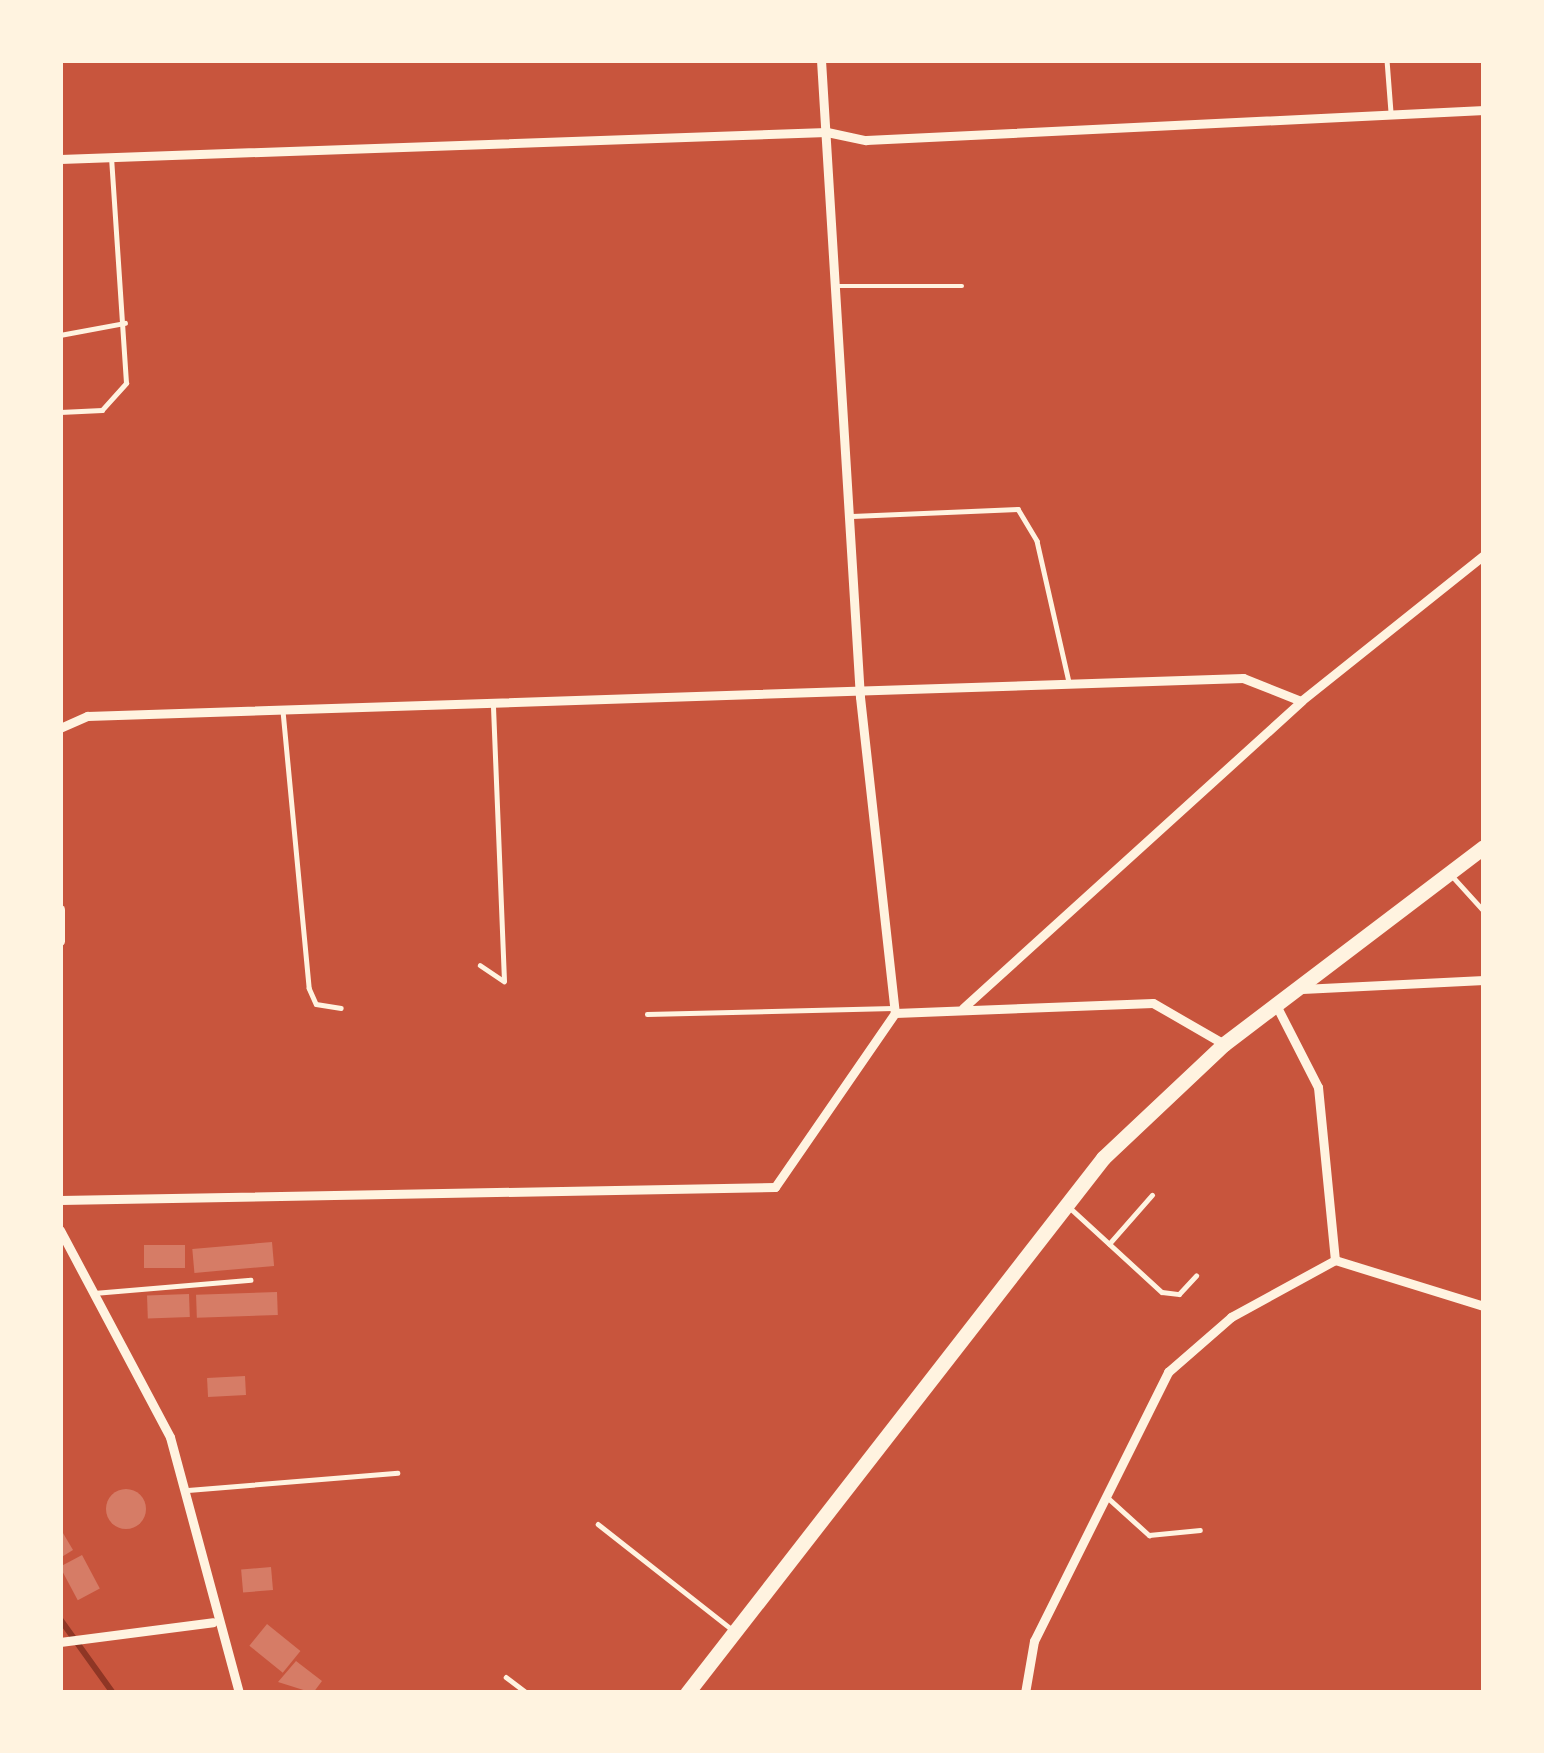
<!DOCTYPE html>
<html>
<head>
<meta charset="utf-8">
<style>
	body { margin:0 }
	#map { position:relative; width:1544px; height:1753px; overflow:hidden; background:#c8553d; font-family:Signika,sans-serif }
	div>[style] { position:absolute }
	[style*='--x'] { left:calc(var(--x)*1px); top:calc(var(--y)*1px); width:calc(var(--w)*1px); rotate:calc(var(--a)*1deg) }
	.stream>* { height:6px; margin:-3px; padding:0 3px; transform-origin:3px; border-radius:3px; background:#8f3625 }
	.building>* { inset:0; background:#d67c66; transform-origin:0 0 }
	.round { border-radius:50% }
	.service>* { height:4.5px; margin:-2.25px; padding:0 2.25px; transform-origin:2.25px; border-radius:2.25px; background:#fff3e0 }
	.minor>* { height:9px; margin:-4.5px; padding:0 4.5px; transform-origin:4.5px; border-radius:4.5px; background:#fff3e0 }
	.primary>* { height:15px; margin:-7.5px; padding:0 7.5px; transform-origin:7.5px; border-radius:7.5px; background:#fff3e0 }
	span { translate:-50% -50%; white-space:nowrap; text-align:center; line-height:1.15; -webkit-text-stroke:10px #fff3e0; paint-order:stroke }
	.frame { position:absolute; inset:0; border:63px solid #fff3e0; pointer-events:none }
</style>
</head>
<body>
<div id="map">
	<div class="stream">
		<div style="--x:60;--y:1619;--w:91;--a:54.4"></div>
	</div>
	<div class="building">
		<div style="left:272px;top:1242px;width:24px;height:80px;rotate:85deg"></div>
		<div style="left:185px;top:1245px;width:23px;height:41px;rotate:90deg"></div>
		<div style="left:277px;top:1292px;width:23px;height:81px;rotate:88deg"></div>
		<div style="left:189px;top:1294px;width:23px;height:42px;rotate:88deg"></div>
		<div style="left:245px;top:1376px;width:19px;height:38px;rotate:87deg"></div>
		<div class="round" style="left:106px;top:1489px;width:40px;height:40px"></div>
		<div style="clip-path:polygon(60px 1528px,73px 1550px,60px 1558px)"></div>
		<div style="left:82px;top:1555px;width:38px;height:25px;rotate:62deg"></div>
		<div style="left:271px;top:1567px;width:23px;height:30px;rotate:85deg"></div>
		<div style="left:267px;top:1624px;width:43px;height:28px;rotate:39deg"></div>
		<div style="clip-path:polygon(296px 1661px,322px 1681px,313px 1693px,278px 1682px)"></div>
	</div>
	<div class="service">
		<div style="--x:1387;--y:60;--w:52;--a:85.6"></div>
		<div style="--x:835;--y:286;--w:127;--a:0"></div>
		<div style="--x:60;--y:335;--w:66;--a:-10.5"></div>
		<div style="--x:60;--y:412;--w:42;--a:-2.7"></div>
		<div style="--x:102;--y:410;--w:36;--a:-48"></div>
		<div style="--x:126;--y:383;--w:226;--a:-93.8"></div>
		<div style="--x:852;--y:516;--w:166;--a:-2.4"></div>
		<div style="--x:1018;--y:509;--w:37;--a:59"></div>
		<div style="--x:1037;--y:541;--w:145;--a:77.2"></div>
		<div style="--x:283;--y:711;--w:278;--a:84.6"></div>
		<div style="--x:309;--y:988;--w:17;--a:66"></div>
		<div style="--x:316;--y:1004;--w:25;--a:9"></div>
		<div style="--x:1454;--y:878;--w:45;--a:47.7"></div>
		<div style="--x:480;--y:965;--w:29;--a:34"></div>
		<div style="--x:504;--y:981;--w:275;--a:-92.3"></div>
		<div style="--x:647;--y:1014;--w:246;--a:-1.4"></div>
		<div style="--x:1068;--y:1206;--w:127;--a:42.5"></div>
		<div style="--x:1162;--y:1292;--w:17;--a:7"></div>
		<div style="--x:1179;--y:1294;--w:25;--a:-47"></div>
		<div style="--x:1109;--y:1244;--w:65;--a:-48.7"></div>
		<div style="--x:94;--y:1293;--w:157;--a:-4.8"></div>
		<div style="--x:188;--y:1490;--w:210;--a:-4.7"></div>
		<div style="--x:1107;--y:1497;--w:57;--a:42.1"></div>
		<div style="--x:1149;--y:1535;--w:51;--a:-5.6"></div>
		<div style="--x:598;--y:1524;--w:168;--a:38.2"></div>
		<div style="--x:506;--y:1677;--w:26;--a:37"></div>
	</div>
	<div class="minor">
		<div style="--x:821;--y:60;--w:638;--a:86.5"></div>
		<div style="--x:860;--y:697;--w:318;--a:83.7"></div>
		<div style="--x:60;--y:159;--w:767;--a:-2.02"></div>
		<div style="--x:827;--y:132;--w:40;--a:12"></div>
		<div style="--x:866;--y:140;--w:619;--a:-2.78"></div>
		<div style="--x:60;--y:728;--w:30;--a:-24"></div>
		<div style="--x:87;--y:716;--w:1157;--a:-1.88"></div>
		<div style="--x:1243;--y:678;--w:62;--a:21.6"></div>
		<div style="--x:60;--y:909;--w:32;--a:90"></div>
		<div style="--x:1302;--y:989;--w:182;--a:-2.8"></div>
		<div style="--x:1277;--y:1007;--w:90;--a:62.9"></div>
		<div style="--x:1318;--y:1087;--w:174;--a:84.4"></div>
		<div style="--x:963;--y:1008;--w:457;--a:-42.2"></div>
		<div style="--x:1301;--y:701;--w:234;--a:-38.6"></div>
		<div style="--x:895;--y:1013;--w:258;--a:-2.2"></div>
		<div style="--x:1153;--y:1003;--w:82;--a:30"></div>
		<div style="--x:60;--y:1200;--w:715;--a:-1.04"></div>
		<div style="--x:775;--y:1187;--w:211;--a:-55.4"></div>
		<div style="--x:60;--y:1230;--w:234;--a:62"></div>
		<div style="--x:170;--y:1437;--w:265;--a:74.9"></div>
		<div style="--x:1335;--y:1260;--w:156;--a:17.2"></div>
		<div style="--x:60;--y:1642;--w:154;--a:-7.4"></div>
		<div style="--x:1025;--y:1693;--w:53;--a:-80.2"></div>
		<div style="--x:1034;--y:1641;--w:301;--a:-63.5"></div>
		<div style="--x:1168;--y:1372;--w:84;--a:-41.1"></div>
		<div style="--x:1231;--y:1317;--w:119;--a:-28.7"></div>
	</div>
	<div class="primary">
		<div style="--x:687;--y:1693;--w:678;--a:-52.13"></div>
		<div style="--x:1103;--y:1158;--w:166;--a:-43.3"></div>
		<div style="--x:1224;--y:1044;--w:326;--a:-37.2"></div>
	</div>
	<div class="frame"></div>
</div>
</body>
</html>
